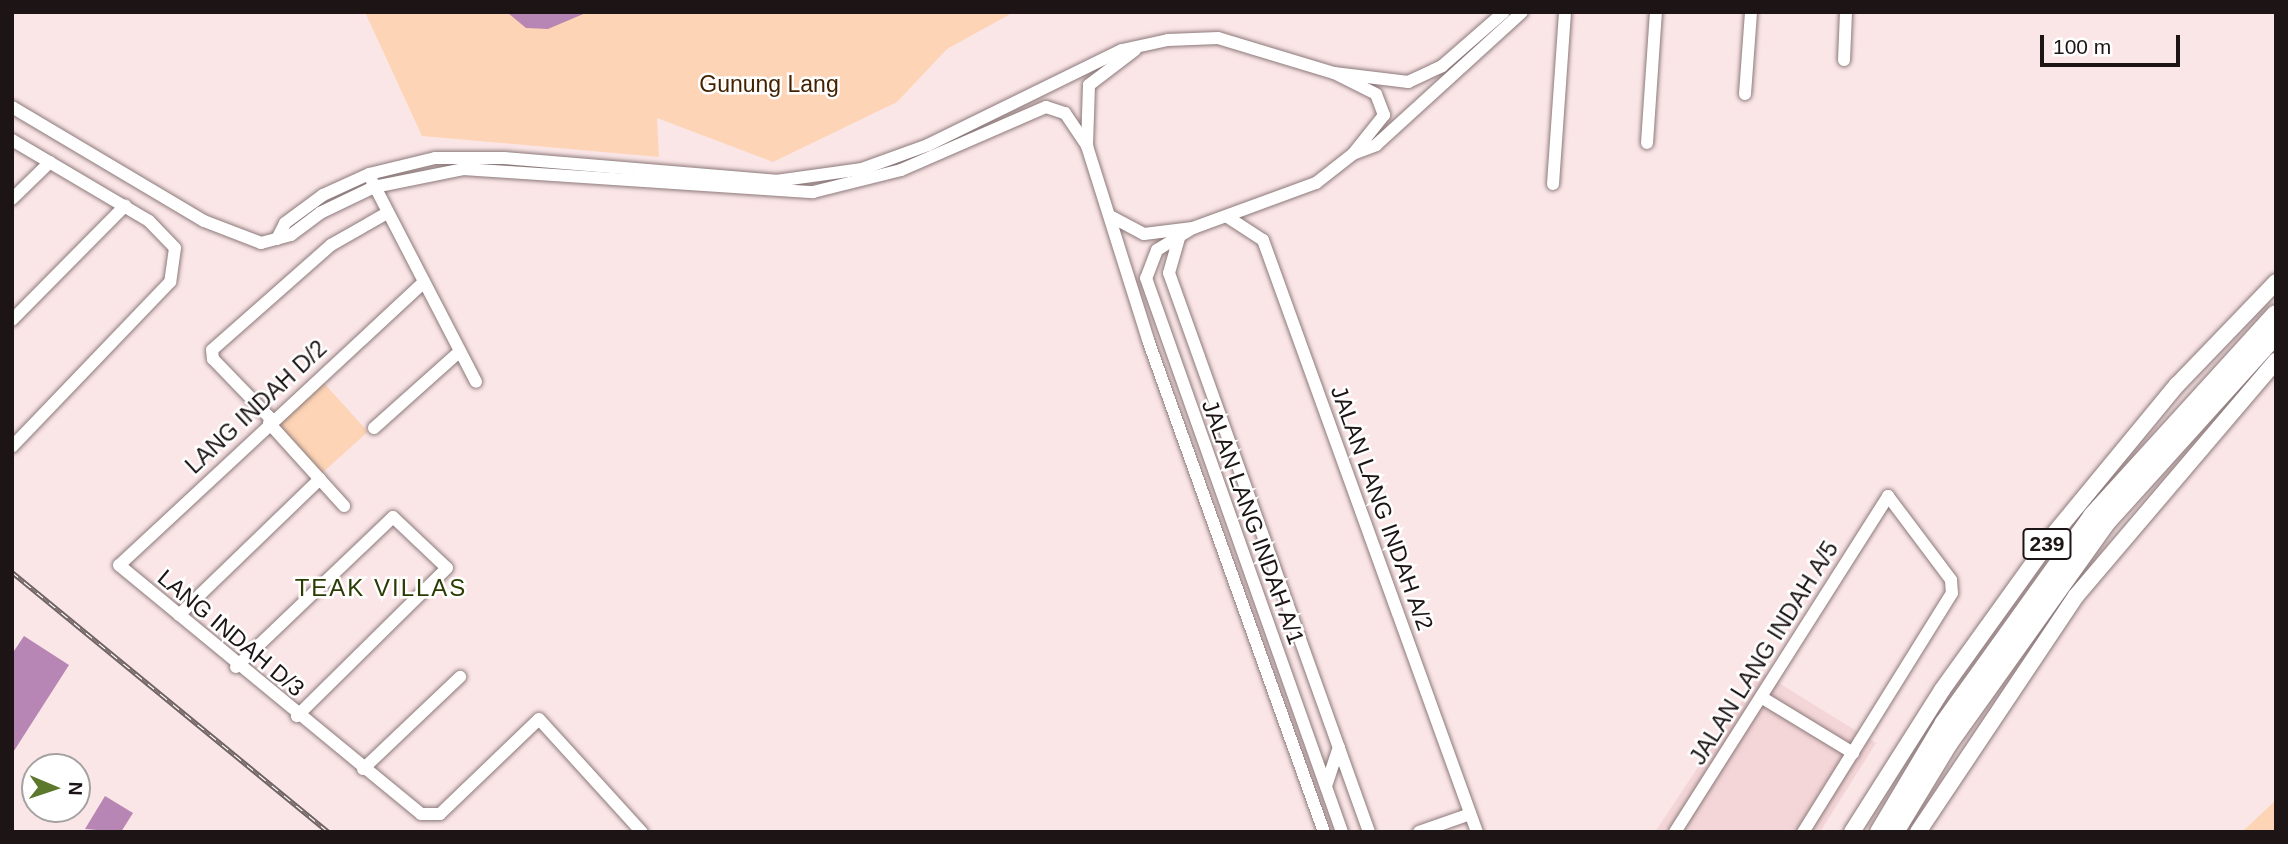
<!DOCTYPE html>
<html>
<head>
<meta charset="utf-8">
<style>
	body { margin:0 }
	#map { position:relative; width:2288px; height:844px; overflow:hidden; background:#fbe6e7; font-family:Arial,sans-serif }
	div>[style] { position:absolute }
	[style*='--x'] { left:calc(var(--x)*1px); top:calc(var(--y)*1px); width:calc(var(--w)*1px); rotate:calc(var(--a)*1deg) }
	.built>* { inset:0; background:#f4d6d8 }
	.green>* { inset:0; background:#fdd4b5; transform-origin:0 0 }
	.water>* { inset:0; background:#b786b4 }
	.roads { filter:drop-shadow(0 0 2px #8c797a) drop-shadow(0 0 2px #8c797a) }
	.minor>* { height:12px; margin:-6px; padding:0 6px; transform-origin:6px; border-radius:6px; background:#fff }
	.major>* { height:16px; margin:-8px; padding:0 8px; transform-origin:8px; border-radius:8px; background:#fff }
	.highway>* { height:18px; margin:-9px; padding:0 9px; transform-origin:9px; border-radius:9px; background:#fff }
	.rail>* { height:5px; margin-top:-2.5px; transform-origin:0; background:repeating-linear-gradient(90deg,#fff 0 8px,#706364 0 16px); box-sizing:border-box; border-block:2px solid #706364 }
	span { translate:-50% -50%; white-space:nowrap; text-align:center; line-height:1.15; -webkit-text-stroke:5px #fff; paint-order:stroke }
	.shield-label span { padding:2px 5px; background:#fff; border:2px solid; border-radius:5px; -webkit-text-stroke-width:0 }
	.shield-label { font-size:21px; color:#1c1415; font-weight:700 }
	.park-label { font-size:23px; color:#442100 }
	.street-label { font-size:23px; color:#1c1415 }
	.neighbourhood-label { font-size:24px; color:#2a3b04; letter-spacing:2px }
	.frame { position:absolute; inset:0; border:14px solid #1c1415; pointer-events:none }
	.north { position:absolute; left:21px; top:753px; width:70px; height:70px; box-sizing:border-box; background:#fff; border:2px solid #a4a1a1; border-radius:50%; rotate:92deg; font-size:19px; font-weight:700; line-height:28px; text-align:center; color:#1c1415 }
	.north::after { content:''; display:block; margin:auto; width:24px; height:32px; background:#5c782c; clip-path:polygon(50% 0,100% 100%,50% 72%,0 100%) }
	.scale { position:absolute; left:2040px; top:35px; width:140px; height:32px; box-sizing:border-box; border:4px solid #1c1415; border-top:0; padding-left:9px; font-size:21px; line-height:24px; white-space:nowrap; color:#1c1415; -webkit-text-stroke:5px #fff; paint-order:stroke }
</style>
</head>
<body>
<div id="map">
	<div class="built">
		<div style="clip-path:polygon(1761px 672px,1876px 743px,1820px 832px,1655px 832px)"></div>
	</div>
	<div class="green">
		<div style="clip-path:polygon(365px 12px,1014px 12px,947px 49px,897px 102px,773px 162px,657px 118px,659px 157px,422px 136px)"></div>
		<div style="left:323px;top:382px;width:67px;height:62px;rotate:48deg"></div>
		<div style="clip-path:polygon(2276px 800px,2276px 832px,2242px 832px)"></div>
	</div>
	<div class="water">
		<div style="clip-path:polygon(588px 12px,548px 29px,526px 28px,508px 13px)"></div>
		<div style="clip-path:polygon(24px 636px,69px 665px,12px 754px,12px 654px)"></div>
		<div style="clip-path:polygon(105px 796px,133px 813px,121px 832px,85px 829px)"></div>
	</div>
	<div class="roads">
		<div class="minor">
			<div style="--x:1135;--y:50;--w:58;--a:142.7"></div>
			<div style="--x:1089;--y:85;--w:61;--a:91.9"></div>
			<div style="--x:1087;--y:146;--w:203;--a:72.5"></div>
			<div style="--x:1148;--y:340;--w:523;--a:70.32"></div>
			<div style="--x:1844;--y:60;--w:48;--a:-87.6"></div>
			<div style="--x:1745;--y:94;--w:82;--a:-85.8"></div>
			<div style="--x:12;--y:107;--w:223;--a:30.7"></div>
			<div style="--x:204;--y:221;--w:61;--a:21.1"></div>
			<div style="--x:261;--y:243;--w:31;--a:-15"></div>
			<div style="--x:291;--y:235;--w:36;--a:-37"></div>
			<div style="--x:320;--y:213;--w:60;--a:-25.7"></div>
			<div style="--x:374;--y:187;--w:91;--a:-11.4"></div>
			<div style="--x:463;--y:169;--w:351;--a:3.8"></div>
			<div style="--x:813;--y:192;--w:91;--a:-14"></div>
			<div style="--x:901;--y:170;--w:158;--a:-23.5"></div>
			<div style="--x:1046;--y:107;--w:20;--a:18"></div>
			<div style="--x:1065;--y:113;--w:40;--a:56"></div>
			<div style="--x:12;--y:140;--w:159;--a:30.6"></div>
			<div style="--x:149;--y:221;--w:37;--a:46"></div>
			<div style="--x:175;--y:248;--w:34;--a:98"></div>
			<div style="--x:170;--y:282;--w:228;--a:133.8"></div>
			<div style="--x:1647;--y:143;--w:131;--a:-86.1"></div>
			<div style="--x:1353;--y:154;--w:25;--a:-21"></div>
			<div style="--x:1376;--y:145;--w:197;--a:-42.3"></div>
			<div style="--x:372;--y:181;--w:226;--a:62.6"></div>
			<div style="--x:1553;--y:184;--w:172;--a:-86"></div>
			<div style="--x:12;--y:199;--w:53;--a:-44.2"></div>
			<div style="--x:1110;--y:216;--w:38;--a:28"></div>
			<div style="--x:1144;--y:234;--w:49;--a:-7"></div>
			<div style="--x:1193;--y:228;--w:131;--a:-20.1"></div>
			<div style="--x:1316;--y:183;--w:47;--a:-38.1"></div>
			<div style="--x:1353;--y:154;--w:50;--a:-51.5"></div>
			<div style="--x:1384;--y:115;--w:22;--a:-111"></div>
			<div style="--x:1376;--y:94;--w:47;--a:-153.4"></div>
			<div style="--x:1226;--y:216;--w:44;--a:33"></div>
			<div style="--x:1263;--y:240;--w:629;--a:70.13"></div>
			<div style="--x:1193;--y:228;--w:42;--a:148.6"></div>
			<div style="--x:1157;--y:250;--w:30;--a:111"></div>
			<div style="--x:1146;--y:278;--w:588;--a:70.52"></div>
			<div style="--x:1179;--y:238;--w:36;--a:106"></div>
			<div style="--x:1169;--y:273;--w:594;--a:70.31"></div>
			<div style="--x:277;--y:239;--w:18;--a:-63"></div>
			<div style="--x:285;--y:223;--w:47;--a:-36.4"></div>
			<div style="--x:323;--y:195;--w:51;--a:-24.5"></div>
			<div style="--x:369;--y:174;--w:68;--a:-13.6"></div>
			<div style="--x:435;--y:158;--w:69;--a:0"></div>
			<div style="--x:504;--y:158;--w:273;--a:4.8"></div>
			<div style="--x:776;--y:181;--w:87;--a:-7.9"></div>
			<div style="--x:862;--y:169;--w:70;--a:-20"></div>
			<div style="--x:928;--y:145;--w:216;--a:-26.1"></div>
			<div style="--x:1122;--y:50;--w:47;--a:-12.3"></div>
			<div style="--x:1168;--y:40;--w:50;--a:-2.3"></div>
			<div style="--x:1218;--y:38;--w:121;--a:16.8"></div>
			<div style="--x:1334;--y:73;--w:75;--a:6.9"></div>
			<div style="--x:1408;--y:82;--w:38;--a:-25"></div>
			<div style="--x:1442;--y:66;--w:82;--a:-41.1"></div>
			<div style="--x:424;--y:282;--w:416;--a:137.1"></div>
			<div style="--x:119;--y:565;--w:391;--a:39.5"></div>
			<div style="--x:421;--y:814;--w:19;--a:0"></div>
			<div style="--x:440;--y:814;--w:137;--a:-43.8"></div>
			<div style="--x:539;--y:719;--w:153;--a:47.7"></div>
			<div style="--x:12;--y:320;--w:161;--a:-45.3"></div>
			<div style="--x:272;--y:420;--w:85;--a:-134"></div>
			<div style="--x:213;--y:359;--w:9;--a:-96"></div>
			<div style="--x:212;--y:350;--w:159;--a:-41.4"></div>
			<div style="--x:331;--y:245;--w:64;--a:-29.7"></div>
			<div style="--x:269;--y:423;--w:112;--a:47.9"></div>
			<div style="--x:374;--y:428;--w:115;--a:-41.8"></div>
			<div style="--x:179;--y:615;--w:196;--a:-44"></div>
			<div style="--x:236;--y:667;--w:217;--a:-43.7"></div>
			<div style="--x:393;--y:517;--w:74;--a:43.4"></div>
			<div style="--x:447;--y:568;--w:211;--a:135.4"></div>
			<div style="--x:1761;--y:697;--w:108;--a:31.3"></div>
			<div style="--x:363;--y:769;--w:134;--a:-43.5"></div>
			<div style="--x:1326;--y:786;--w:41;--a:-71.6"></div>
			<div style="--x:1419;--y:832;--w:54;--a:-19.4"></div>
			<div style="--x:1675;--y:832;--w:398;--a:-57.6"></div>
			<div style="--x:1888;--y:496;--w:105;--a:53.1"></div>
			<div style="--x:1951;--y:580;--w:13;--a:86"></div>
			<div style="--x:1952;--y:593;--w:282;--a:121.9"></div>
		</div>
		<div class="major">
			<div style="--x:1852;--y:832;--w:168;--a:-57.6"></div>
			<div style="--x:1942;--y:690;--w:192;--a:-54.3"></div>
			<div style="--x:2054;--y:534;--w:193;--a:-50.5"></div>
			<div style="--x:2177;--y:385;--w:143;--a:-46.1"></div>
			<div style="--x:1918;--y:832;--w:284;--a:-56.2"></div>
			<div style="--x:2076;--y:596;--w:309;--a:-49.6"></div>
		</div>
		<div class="highway">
			<div style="--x:1879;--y:832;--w:127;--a:-59.2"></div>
			<div style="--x:1944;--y:723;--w:254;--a:-54.4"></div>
			<div style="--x:2092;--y:516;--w:273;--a:-47.7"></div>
			<div style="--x:1895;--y:832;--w:104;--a:-58.8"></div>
			<div style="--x:1949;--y:743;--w:269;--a:-54.5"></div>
			<div style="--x:2105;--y:524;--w:255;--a:-47.9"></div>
		</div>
	</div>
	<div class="rail">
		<div style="--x:12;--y:572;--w:410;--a:39.4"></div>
	</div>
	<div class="shield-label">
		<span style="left:2047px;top:544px">239</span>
	</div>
	<div class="park-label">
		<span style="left:769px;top:84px">Gunung Lang</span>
	</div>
	<div class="street-label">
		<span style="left:256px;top:407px;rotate:-43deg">LANG INDAH D/2</span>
		<span style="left:1382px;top:508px;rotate:70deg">JALAN LANG INDAH A/2</span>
		<span style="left:1253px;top:522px;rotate:70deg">JALAN LANG INDAH A/1</span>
		<span style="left:231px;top:633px;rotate:40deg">LANG INDAH D/3</span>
		<span style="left:1764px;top:653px;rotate:-58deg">JALAN LANG INDAH A/5</span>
	</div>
	<div class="neighbourhood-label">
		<span style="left:381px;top:588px">TEAK VILLAS</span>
	</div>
	<div class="frame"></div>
	<div class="north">N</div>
	<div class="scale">100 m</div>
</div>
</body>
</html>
